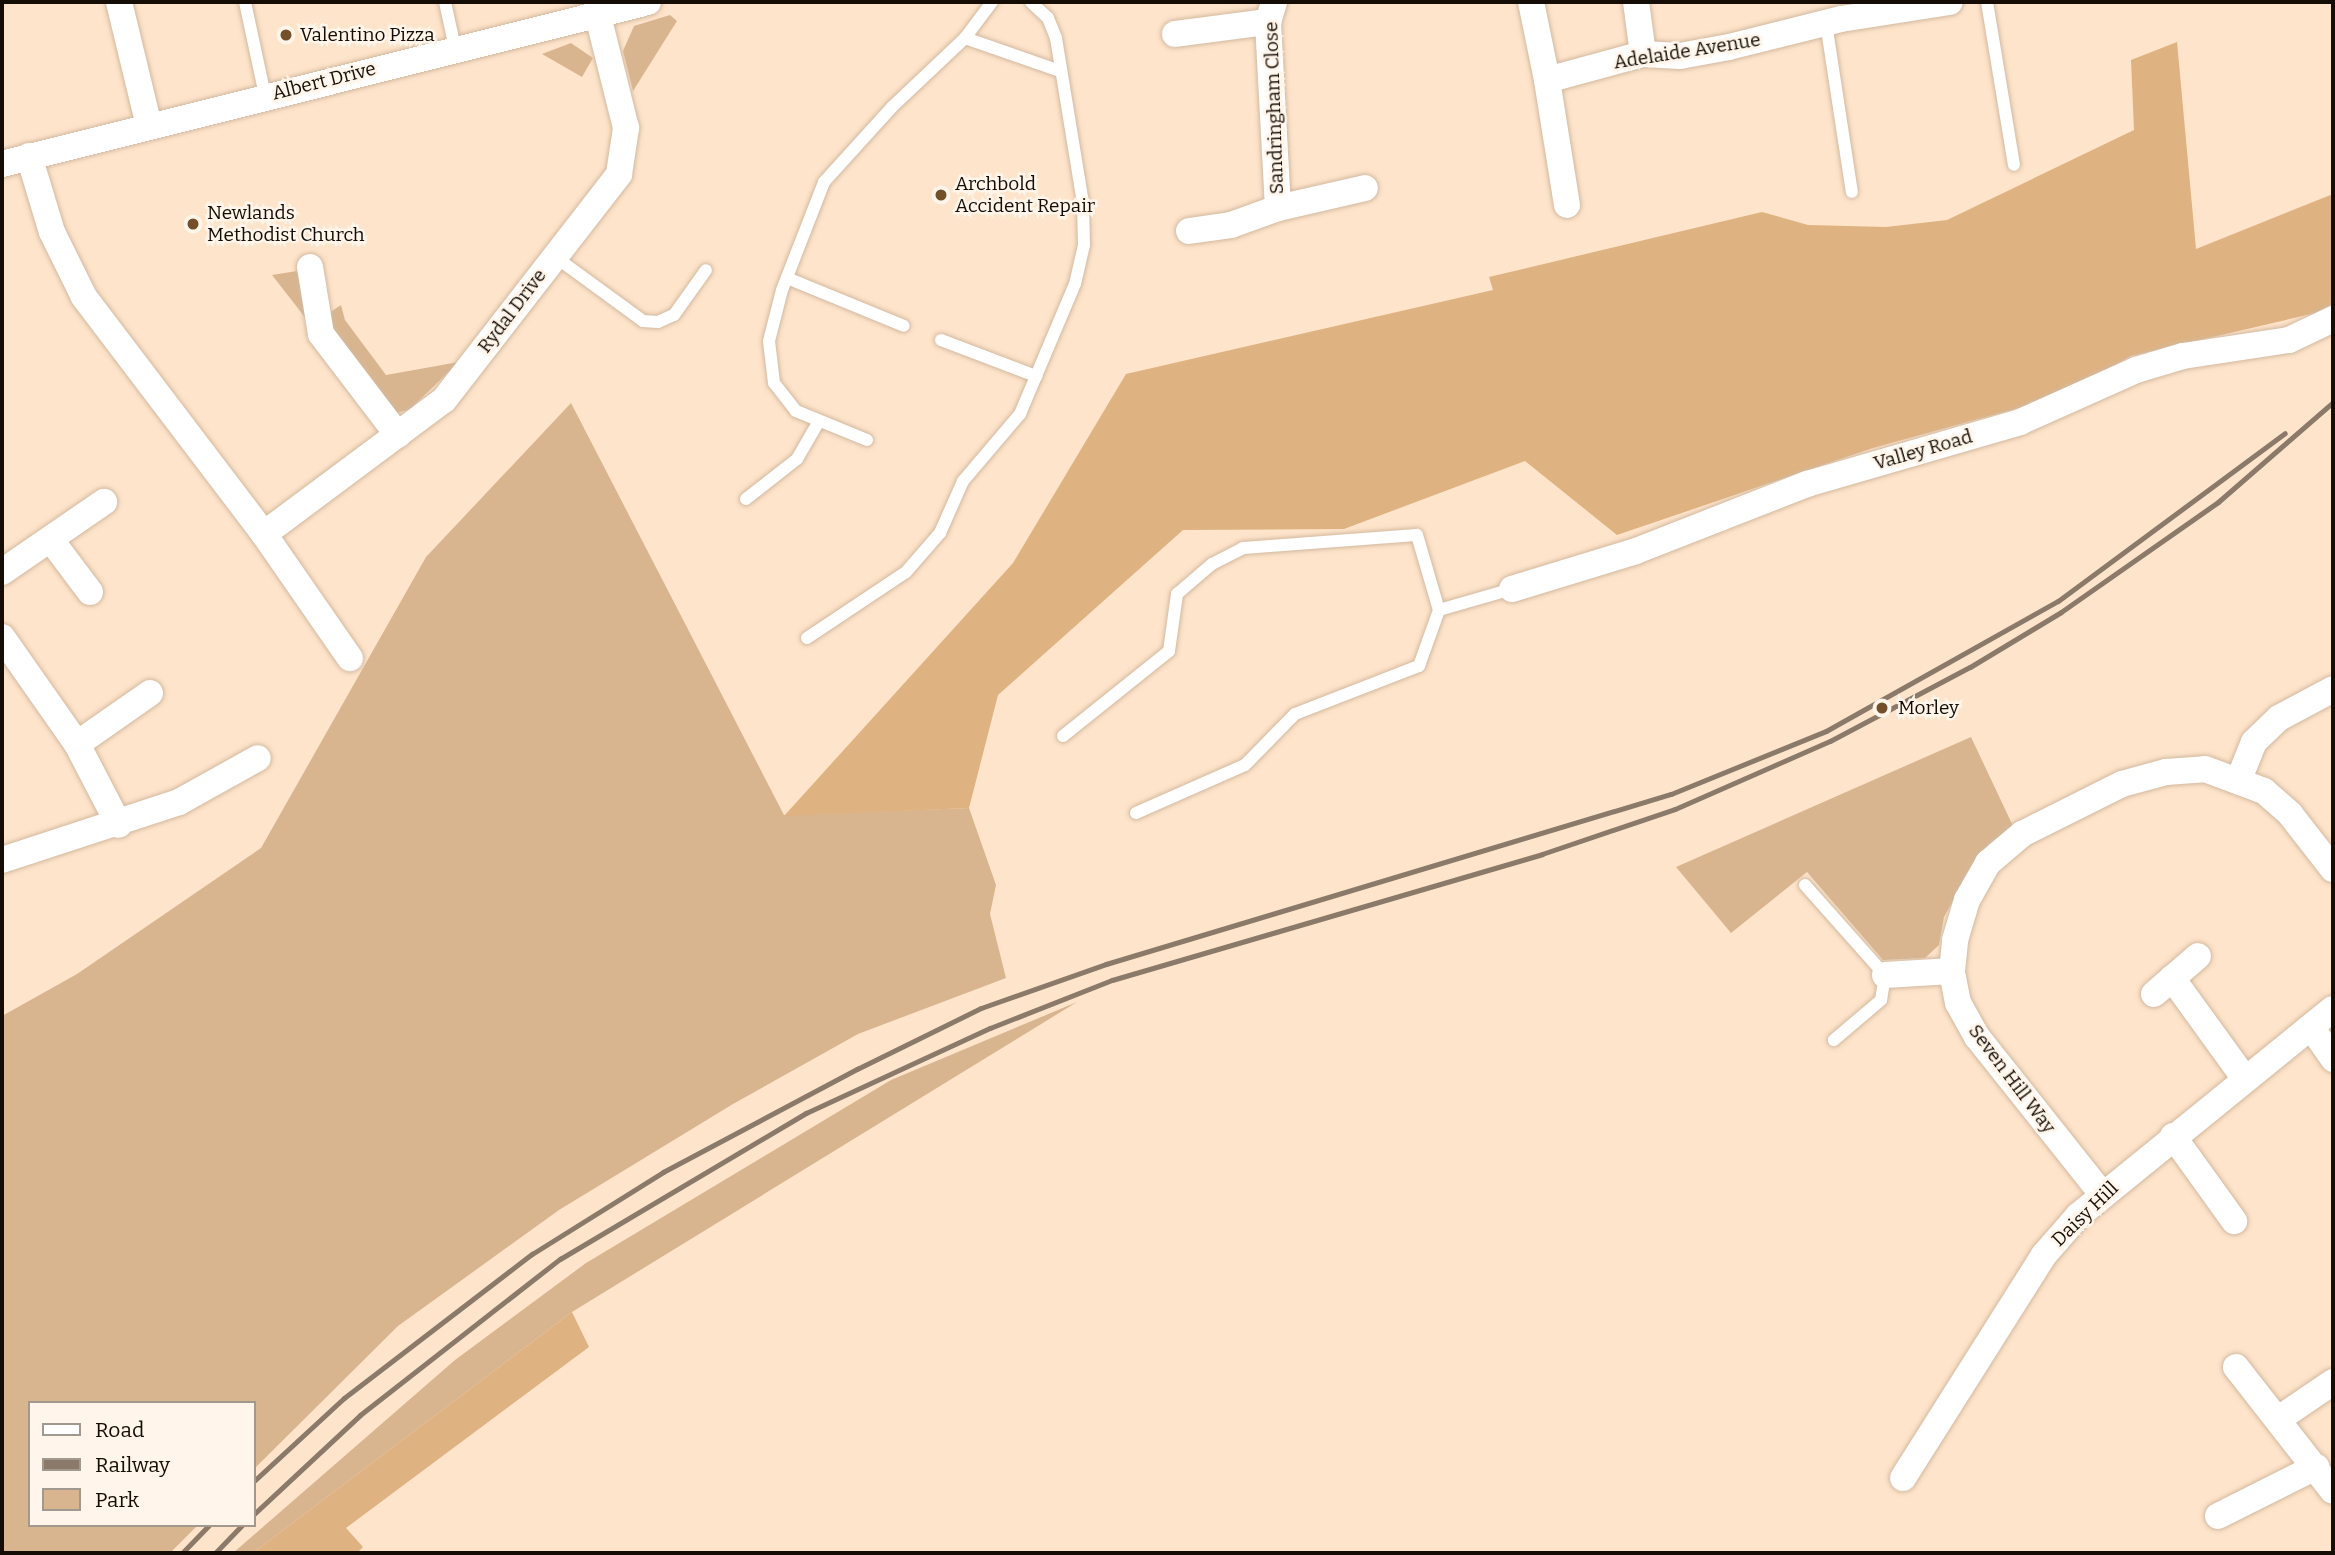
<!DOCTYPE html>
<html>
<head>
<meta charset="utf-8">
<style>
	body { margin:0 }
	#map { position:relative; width:2335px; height:1555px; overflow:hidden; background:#fee4ca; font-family:Bitter,serif }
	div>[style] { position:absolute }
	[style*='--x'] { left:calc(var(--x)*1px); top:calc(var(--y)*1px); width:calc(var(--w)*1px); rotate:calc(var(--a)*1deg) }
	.green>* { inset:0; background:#d9b58f }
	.forest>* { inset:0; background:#dfb281 }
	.roads { filter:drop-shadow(0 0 2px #d2b9a0) drop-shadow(0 0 2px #d2b9a0) }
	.service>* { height:12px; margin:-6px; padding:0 6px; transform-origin:6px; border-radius:6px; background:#fff }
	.minor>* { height:26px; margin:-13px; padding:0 13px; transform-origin:13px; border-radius:13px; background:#fff }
	.rail>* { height:5px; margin:-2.5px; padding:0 2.5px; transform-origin:2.5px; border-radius:2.5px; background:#8b7a69 }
	.dots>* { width:19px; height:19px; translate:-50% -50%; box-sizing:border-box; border:4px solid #fff5ea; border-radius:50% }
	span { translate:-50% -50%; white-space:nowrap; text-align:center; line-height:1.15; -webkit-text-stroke:5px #fff5ea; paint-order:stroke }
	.poi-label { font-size:19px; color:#150d05 }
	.left { translate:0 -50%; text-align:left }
	.street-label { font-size:19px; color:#150d05 }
	.frame { position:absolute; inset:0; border:4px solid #150d05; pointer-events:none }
	.legend { position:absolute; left:28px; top:1401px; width:228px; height:126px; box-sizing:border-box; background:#fff5ea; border:2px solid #a1988e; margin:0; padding:9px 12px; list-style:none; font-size:21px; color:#150d05 }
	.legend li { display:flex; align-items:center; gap:14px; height:35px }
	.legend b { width:35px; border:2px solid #a1988e }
</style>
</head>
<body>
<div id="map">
	<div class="green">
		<div style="clip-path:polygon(670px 15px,677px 21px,633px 91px,623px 51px,634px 26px)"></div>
		<div style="clip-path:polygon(571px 43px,593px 58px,582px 77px,542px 54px)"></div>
		<div style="clip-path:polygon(297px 271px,311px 325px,272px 275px)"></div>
		<div style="clip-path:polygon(341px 305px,345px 320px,386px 375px,459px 362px,409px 410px,395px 413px,330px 327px,329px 313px)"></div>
		<div style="clip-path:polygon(571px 403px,784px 815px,969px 808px,996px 885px,990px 914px,1006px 978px,858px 1034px,733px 1104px,559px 1210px,398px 1326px,254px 1469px,254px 1403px,30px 1403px,30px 1525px,198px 1525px,170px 1553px,2px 1553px,2px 1016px,77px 974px,261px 848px,426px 557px)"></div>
		<div style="clip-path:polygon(1971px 737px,2013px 826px,1990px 843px,1970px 870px,1944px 917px,1939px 945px,1925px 958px,1883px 960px,1807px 872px,1731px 933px,1676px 867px)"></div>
		<div style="clip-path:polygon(1077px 1002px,572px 1312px,253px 1553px,233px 1553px,455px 1360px,586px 1263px,891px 1080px)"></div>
	</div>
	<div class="forest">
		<div style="clip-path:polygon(2177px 42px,2196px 249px,2333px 194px,2333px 303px,2324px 311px,2131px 356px,2092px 378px,2026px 406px,1873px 448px,1617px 535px,1525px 461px,1344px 529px,1183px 530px,998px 695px,969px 808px,784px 816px,1013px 563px,1126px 374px,1493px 290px,1489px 277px,1762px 212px,1808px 225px,1886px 227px,1947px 220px,2134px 130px,2131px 60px)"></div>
		<div style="clip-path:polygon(572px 1312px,589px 1347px,346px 1528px,363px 1547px,357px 1553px,253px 1553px)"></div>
	</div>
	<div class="roads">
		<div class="service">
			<div style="--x:245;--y:2;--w:95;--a:77.9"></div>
			<div style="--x:445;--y:2;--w:47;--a:77.7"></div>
			<div style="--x:1987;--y:2;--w:165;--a:80.6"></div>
			<div style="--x:1826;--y:23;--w:171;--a:81.3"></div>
			<div style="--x:965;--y:38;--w:101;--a:19.2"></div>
			<div style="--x:554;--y:256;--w:110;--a:36.1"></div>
			<div style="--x:643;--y:321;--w:15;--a:4"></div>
			<div style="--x:658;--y:322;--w:17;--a:-24"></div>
			<div style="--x:674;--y:315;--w:55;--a:-54.6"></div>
			<div style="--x:787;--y:278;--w:126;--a:22.3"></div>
			<div style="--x:941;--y:340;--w:102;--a:20.8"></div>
			<div style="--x:867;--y:440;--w:77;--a:-157.8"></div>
			<div style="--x:796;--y:411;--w:36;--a:-128"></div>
			<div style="--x:774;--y:383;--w:42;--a:-96.8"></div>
			<div style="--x:769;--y:341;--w:53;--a:-75.7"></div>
			<div style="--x:782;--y:290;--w:116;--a:-68.7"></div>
			<div style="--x:824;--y:182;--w:101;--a:-47.8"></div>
			<div style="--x:892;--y:107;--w:100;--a:-43.4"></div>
			<div style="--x:965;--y:38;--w:45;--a:-53.1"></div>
			<div style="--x:746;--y:499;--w:65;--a:-38.1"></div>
			<div style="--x:797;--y:459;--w:44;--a:-59.9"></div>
			<div style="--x:807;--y:638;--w:119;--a:-33.7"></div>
			<div style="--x:906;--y:572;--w:52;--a:-48.9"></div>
			<div style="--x:940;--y:533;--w:57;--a:-66.1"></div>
			<div style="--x:963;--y:481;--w:88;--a:-49.6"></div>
			<div style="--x:1020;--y:414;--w:141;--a:-67.1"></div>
			<div style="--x:1075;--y:284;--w:40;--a:-77"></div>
			<div style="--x:1084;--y:245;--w:42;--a:-91.4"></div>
			<div style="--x:1083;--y:203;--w:167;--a:-99.3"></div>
			<div style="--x:1056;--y:38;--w:22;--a:-112"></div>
			<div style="--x:1048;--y:18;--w:23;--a:-137"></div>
			<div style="--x:1063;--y:736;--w:136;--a:-38.7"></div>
			<div style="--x:1169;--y:651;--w:58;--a:-82"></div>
			<div style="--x:1177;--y:594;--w:46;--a:-40.6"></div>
			<div style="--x:1212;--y:564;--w:35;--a:-27"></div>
			<div style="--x:1243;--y:548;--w:174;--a:-4.3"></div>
			<div style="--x:1417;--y:535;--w:78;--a:73.7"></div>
			<div style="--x:1136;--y:813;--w:119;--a:-23.8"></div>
			<div style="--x:1245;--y:765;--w:71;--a:-45.6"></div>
			<div style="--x:1295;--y:714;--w:133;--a:-21.2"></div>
			<div style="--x:1419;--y:666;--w:59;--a:-70.3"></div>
			<div style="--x:1439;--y:610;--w:76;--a:-16"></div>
			<div style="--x:1805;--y:885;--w:120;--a:48.4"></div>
			<div style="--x:1885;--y:975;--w:25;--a:99"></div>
			<div style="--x:1881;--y:1000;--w:62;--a:139.6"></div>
		</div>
		<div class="minor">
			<div style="--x:119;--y:2;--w:128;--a:76.4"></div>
			<div style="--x:1531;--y:2;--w:80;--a:78.4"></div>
			<div style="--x:1636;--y:2;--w:52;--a:82.3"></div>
			<div style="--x:1175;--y:34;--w:94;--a:-7.4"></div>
			<div style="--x:29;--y:156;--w:79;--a:73.2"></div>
			<div style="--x:52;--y:232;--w:72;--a:63.8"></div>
			<div style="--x:84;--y:297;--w:298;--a:52.8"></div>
			<div style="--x:264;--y:534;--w:151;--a:55.3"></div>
			<div style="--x:2;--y:164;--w:666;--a:-14.08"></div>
			<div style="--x:1567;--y:205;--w:127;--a:-99.1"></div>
			<div style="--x:1547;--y:80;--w:99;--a:-15.2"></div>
			<div style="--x:1643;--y:54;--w:37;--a:3"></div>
			<div style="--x:1680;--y:56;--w:50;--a:-10.4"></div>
			<div style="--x:1729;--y:47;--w:115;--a:-14"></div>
			<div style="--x:1841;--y:19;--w:110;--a:-8.9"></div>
			<div style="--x:1278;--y:208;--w:89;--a:-12.9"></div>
			<div style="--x:1189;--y:231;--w:42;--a:-8.1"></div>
			<div style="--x:1231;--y:225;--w:50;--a:-19.9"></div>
			<div style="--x:1278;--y:208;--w:186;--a:-93.1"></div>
			<div style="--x:1268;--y:22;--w:21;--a:-73"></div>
			<div style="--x:310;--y:267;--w:68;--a:80.7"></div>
			<div style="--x:321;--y:334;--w:127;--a:52.7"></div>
			<div style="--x:264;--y:534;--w:224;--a:-36.7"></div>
			<div style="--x:444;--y:400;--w:286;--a:-52.2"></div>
			<div style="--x:619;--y:174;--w:47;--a:-81.3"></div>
			<div style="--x:626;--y:128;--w:115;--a:-104"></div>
			<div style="--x:51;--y:540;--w:65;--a:53.1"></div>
			<div style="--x:2;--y:572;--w:124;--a:-34.5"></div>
			<div style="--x:1512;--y:589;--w:130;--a:-17"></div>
			<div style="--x:1636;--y:551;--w:184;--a:-21.4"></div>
			<div style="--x:1807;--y:484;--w:222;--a:-16.2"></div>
			<div style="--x:2020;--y:422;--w:127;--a:-24.1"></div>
			<div style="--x:2136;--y:370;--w:49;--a:-16.6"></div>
			<div style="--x:2183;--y:356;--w:107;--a:-8.6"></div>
			<div style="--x:2289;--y:340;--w:49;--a:-25.5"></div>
			<div style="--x:2;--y:637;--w:131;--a:55"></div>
			<div style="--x:77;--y:744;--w:91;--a:62.6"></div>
			<div style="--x:77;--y:744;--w:89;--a:-34.9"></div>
			<div style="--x:2239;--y:779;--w:40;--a:-68"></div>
			<div style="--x:2254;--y:742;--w:35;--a:-44"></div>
			<div style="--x:2279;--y:718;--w:61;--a:-28.2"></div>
			<div style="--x:2;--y:860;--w:186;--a:-18.1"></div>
			<div style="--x:179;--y:802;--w:90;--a:-29.1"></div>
			<div style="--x:1885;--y:975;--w:67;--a:-3.4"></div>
			<div style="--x:2172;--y:978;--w:125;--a:54.1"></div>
			<div style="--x:2154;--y:994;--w:58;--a:-40.8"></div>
			<div style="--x:2311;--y:1027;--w:39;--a:55"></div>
			<div style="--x:2173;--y:1136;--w:105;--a:54.3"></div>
			<div style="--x:2102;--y:1194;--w:201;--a:-128.5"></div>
			<div style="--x:1977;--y:1037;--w:39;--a:-119"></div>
			<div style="--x:1958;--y:1003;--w:33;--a:-101"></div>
			<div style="--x:1952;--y:971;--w:31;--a:-84"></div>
			<div style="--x:1955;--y:940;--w:42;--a:-73.3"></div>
			<div style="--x:1967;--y:900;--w:43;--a:-60.4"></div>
			<div style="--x:1988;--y:863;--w:45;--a:-40.5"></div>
			<div style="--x:2022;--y:834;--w:112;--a:-26.6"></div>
			<div style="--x:2122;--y:784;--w:46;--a:-15.3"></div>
			<div style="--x:2166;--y:772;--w:39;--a:-4"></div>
			<div style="--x:2205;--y:769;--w:63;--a:20.4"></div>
			<div style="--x:2264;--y:791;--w:35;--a:41"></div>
			<div style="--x:2290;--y:814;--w:70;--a:52"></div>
			<div style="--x:2236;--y:1367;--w:157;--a:52"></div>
			<div style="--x:2280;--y:1418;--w:64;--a:-34.2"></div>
			<div style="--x:1903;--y:1478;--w:264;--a:-57.7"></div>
			<div style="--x:2044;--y:1255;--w:52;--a:-48.9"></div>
			<div style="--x:2078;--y:1216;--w:328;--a:-39.1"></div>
			<div style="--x:2218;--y:1516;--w:110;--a:-26.6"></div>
		</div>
	</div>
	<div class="rail">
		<div style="--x:254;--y:1481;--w:122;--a:-42.7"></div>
		<div style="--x:344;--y:1398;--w:237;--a:-37.5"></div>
		<div style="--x:532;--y:1254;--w:155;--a:-32"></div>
		<div style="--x:663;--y:1172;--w:220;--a:-28"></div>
		<div style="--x:857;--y:1069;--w:138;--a:-26.2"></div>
		<div style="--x:981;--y:1008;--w:133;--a:-19.4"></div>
		<div style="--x:1106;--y:964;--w:590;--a:-16.75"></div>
		<div style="--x:1671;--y:794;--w:167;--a:-22.1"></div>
		<div style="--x:1826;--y:731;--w:266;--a:-29.3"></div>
		<div style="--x:2058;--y:601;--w:282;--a:-36.5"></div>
		<div style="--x:254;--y:1514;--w:145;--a:-43"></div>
		<div style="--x:360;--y:1415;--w:254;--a:-38"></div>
		<div style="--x:560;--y:1259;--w:286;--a:-30.7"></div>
		<div style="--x:806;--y:1113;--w:203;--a:-24.8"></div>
		<div style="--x:990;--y:1028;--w:131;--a:-21.5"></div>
		<div style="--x:1112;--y:980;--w:448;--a:-16.3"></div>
		<div style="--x:1542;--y:854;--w:140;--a:-18.7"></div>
		<div style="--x:1675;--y:809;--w:169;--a:-23.7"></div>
		<div style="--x:1830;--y:741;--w:158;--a:-27.9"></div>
		<div style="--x:1970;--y:667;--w:106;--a:-31.1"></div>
		<div style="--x:2061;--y:612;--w:192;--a:-35"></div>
		<div style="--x:2218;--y:502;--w:152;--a:-41"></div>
		<div style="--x:182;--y:1553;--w:39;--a:-46"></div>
		<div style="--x:215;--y:1553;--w:39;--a:-46"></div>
	</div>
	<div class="dots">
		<div style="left:286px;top:35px;background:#735029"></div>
		<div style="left:941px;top:195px;background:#735029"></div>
		<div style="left:193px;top:224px;background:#735029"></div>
		<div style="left:1882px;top:708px;background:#735029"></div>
	</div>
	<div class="poi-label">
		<span class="left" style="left:300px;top:35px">Valentino Pizza</span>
		<span class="left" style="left:955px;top:195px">Archbold<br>Accident Repair</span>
		<span class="left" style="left:207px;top:224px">Newlands<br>Methodist Church</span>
		<span class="left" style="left:1898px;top:708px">Morley</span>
	</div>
	<div class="street-label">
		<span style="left:1687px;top:51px;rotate:-9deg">Adelaide Avenue</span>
		<span style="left:324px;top:81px;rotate:-14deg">Albert Drive</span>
		<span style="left:1274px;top:108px;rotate:-92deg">Sandringham Close</span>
		<span style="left:512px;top:311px;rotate:-53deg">Rydal Drive</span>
		<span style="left:1923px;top:450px;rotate:-16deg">Valley Road</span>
		<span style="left:2012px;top:1079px;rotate:53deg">Seven Hill Way</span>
		<span style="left:2085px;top:1214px;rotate:-44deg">Daisy Hill</span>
	</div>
	<div class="frame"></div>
	<ul class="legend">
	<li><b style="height:9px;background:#fff"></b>Road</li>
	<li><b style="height:9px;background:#8b7a69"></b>Railway</li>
	<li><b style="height:19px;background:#d9b58f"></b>Park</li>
	</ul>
</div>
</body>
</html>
